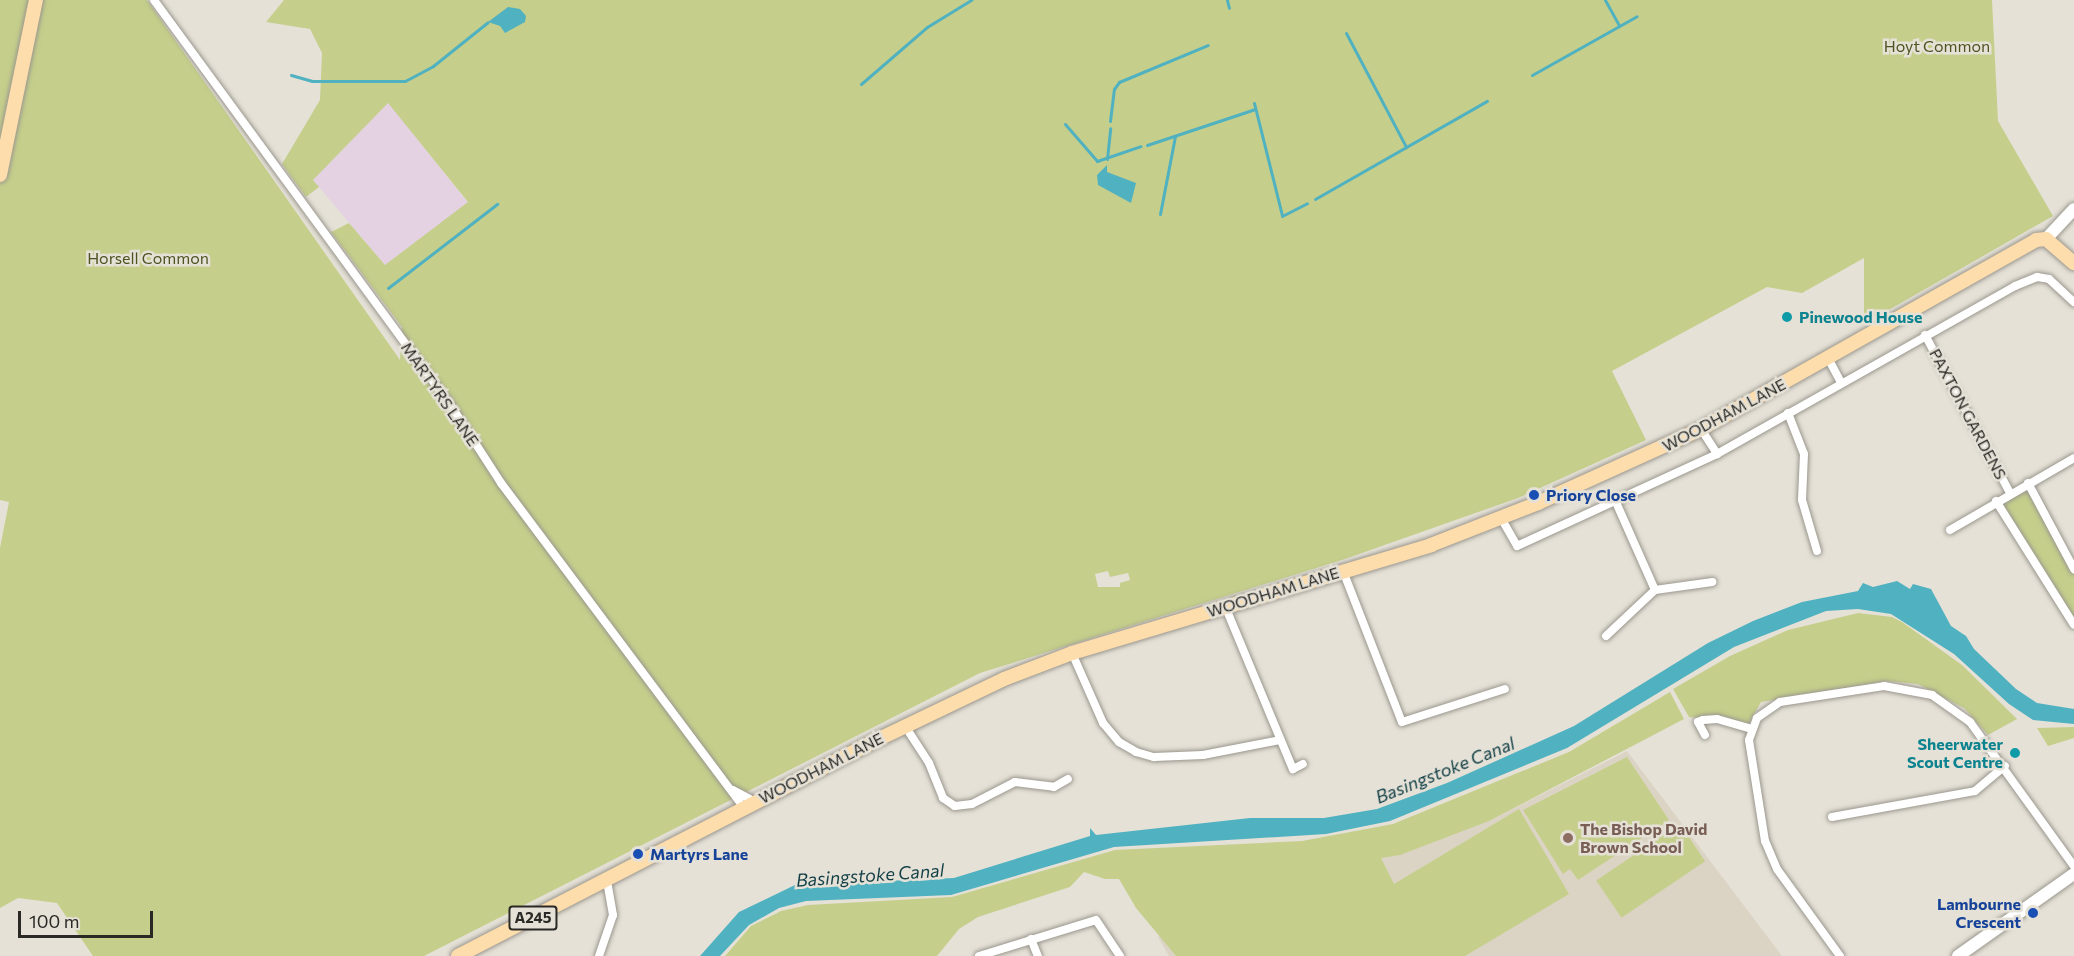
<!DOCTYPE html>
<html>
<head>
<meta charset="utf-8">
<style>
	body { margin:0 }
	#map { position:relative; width:2074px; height:956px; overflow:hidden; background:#e5e1d7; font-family:Commissioner,sans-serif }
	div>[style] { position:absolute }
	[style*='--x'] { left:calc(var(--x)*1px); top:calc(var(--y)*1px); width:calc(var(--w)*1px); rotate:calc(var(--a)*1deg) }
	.industrial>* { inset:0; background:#e4d1e1 }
	.built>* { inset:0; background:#dbd4c4 }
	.green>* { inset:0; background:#c5cf8b; transform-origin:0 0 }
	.water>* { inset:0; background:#50b1c0 }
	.stream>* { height:3px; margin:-1.5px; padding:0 1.5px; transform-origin:1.5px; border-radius:1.5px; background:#50b1c0 }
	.roads { filter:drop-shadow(0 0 2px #9b978e) drop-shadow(0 0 2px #9b978e) }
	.street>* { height:8px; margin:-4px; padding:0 4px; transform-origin:4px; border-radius:4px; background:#fff }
	.secondary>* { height:12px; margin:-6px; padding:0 6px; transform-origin:6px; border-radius:6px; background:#fff }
	.primary>* { height:14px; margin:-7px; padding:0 7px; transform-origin:7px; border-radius:7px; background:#fdddac }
	.dots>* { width:16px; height:16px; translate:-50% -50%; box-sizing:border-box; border:3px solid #e5e1d7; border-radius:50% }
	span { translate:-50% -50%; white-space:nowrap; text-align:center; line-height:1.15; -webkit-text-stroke:5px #e5e1d7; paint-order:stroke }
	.shield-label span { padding:2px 4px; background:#e5e1d7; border:2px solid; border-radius:4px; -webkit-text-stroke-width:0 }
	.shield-label { font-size:15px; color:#2a2925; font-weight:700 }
	.park-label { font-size:16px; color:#4e5320 }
	.culture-label { font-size:16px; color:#0d838f; font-weight:700 }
	.left { translate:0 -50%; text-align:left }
	.right { translate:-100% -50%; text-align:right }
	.street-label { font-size:16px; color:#2a2925 }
	.transit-label { font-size:16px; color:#164399; font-weight:700 }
	.education-label { font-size:16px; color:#785e54; font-weight:700 }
	.water-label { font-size:18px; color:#123f46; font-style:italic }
	.scale { position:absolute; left:18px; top:911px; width:135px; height:27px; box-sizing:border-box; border:3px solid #2a2925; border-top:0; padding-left:8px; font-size:18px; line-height:21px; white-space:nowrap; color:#2a2925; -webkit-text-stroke:4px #e5e1d7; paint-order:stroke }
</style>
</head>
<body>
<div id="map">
	<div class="industrial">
		<div style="clip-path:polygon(388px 102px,468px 203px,385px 265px,313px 180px)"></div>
	</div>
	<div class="built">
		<div style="clip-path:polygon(1627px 751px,1782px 956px,1169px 956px,1158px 937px,1225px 902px,1489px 821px)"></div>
	</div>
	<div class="green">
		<div style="clip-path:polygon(evenodd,0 0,147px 0,400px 360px,402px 327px,331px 232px,349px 223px,385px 265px,468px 202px,388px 103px,313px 180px,319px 187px,306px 197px,282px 164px,320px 100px,322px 53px,310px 29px,266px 22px,284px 0,1992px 0,1998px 121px,2053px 216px,1864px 324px,1864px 258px,1802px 293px,1767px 287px,1612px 371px,1646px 440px,1518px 498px,1345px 559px,980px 673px,424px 956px,93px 956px,57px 903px,18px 898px,0 908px,0 548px,9px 502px,0 500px,0 0,1108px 571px,1110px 577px,1128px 573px,1130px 580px,1120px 583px,1120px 587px,1098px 587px,1095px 574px,1108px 571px)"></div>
		<div style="clip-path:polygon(2028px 483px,2074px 569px,2074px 625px,1996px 501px)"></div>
		<div style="clip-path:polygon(1858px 613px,1892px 617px,1902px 622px,1962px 665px,2017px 719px,1988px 735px,1964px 708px,1918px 684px,1886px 681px,1761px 702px,1749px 723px,1689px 717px,1673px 689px,1730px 656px,1788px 630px)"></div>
		<div style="clip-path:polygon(1670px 692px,1684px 719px,1489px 821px,1400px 855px,1381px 858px,1394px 884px,1519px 809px,1569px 894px,1465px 956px,1176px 956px,1136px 908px,1119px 879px,1105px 879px,1084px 872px,1070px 887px,978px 917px,959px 929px,937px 956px,725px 956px,751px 926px,781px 911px,808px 905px,952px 897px,1115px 850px,1302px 841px,1393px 824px,1569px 752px)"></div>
		<div style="clip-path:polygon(2074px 727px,2074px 738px,2048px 746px,2037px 728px)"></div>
		<div style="clip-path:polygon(1627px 757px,1669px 820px,1578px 880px,1570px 869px,1563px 874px,1523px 810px)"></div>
		<div style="left:1680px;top:824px;width:45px;height:101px;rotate:56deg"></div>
	</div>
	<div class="water">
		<div style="clip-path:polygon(508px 7px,520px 9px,526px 16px,525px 22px,505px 33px,500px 26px,488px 22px)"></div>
		<div style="clip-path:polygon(1107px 165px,1107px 172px,1136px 183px,1131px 203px,1098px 185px,1097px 175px)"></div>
		<div style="clip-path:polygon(1897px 581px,1910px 589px,1913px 584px,1931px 589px,1951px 626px,1966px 636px,1974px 649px,2016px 689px,2037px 703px,2074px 709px,2074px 724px,2033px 720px,2009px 704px,1954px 654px,1891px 614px,1858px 609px,1826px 611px,1734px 647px,1567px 748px,1390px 821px,1326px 834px,1114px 847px,951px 895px,806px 901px,779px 908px,749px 925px,720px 956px,700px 956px,739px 912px,795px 885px,954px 878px,1090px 836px,1090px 828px,1096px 835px,1250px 818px,1324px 818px,1377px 809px,1447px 783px,1574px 726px,1708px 643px,1753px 621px,1802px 602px,1858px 591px,1863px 583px,1873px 587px)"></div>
	</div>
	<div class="stream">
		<div style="--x:1227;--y:0;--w:8;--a:76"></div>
		<div style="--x:1605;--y:0;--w:29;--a:61"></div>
		<div style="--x:1346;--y:33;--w:129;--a:62.2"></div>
		<div style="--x:291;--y:75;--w:22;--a:16"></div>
		<div style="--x:312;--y:81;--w:93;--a:0"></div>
		<div style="--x:405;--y:81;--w:32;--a:-28"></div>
		<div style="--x:433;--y:66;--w:70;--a:-38.7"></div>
		<div style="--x:1532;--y:75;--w:120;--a:-29.3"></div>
		<div style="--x:861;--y:84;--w:87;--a:-40.8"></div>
		<div style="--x:927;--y:27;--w:52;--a:-31.5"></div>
		<div style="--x:1254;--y:103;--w:115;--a:76"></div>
		<div style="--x:1110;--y:121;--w:32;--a:-83"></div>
		<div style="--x:1114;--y:89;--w:9;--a:-54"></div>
		<div style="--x:1119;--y:82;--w:96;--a:-22.6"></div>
		<div style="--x:1065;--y:124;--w:49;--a:49.1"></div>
		<div style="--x:1097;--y:161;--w:46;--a:-18.8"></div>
		<div style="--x:1147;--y:145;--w:114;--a:-18.4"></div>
		<div style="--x:1107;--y:159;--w:31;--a:-84"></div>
		<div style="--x:1315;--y:199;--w:198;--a:-29.7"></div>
		<div style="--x:1160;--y:214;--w:79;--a:-79.1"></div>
		<div style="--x:1282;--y:216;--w:28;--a:-27"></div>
		<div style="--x:388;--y:288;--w:138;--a:-37.6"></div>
	</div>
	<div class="roads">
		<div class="street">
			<div style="--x:154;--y:0;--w:497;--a:53.8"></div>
			<div style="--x:448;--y:401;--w:98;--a:57.1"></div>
			<div style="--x:501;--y:483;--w:406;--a:53.2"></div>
			<div style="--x:1925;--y:335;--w:179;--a:61.7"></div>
			<div style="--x:1828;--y:358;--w:27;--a:62"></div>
			<div style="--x:1788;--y:413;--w:44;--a:68.7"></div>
			<div style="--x:1804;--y:454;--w:46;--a:92.5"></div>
			<div style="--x:1802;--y:500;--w:53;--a:73.6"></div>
			<div style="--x:1701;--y:429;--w:30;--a:57"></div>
			<div style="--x:2028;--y:483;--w:98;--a:61.9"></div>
			<div style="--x:1615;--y:500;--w:98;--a:66"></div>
			<div style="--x:1996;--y:501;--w:146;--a:57.8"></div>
			<div style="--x:1501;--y:518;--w:32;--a:60"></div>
			<div style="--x:1517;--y:546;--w:220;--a:-24.7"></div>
			<div style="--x:1717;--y:454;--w:342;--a:-29.4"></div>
			<div style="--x:2015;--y:286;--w:24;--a:-22"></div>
			<div style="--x:2037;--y:277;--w:12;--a:9"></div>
			<div style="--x:2049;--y:279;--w:34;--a:43"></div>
			<div style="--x:1950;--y:530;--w:143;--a:-30.1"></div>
			<div style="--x:1343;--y:571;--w:162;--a:68.7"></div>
			<div style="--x:1402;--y:722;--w:108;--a:-17.8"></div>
			<div style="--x:1225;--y:606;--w:177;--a:67.4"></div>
			<div style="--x:1293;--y:769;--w:11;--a:-27"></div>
			<div style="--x:1606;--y:636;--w:67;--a:-43.2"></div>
			<div style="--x:1655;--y:590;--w:58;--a:-8"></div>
			<div style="--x:1072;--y:653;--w:77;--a:66.1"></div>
			<div style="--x:1103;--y:723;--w:25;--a:50"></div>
			<div style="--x:1119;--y:742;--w:20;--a:30"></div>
			<div style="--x:1136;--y:752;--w:19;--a:16"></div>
			<div style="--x:1154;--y:757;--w:49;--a:-2.3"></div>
			<div style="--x:1203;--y:755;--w:78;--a:-11"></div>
			<div style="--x:905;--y:726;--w:44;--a:57"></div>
			<div style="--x:929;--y:763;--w:38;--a:68"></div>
			<div style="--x:943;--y:798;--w:14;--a:34"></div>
			<div style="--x:955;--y:806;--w:17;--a:-7"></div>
			<div style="--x:972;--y:804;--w:48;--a:-27.1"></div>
			<div style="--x:1015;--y:782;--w:39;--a:7"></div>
			<div style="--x:1054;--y:787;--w:16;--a:-30"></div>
			<div style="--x:1705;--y:735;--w:15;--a:-118"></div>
			<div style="--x:1698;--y:722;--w:5;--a:-22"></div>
			<div style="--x:1703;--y:720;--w:14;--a:-4"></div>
			<div style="--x:1717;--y:719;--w:35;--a:16"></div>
			<div style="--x:733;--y:790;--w:26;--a:28"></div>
			<div style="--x:1832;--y:817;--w:145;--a:-10.3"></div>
			<div style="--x:1975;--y:791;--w:39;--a:-40"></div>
			<div style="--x:1031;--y:939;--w:18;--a:68"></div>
			<div style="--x:599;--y:956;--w:43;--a:-71.1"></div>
			<div style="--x:613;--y:915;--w:35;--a:-100"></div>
			<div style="--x:979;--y:956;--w:122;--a:-17.1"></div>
			<div style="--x:1096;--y:920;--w:43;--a:56.3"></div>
			<div style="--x:1840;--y:956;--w:107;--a:-125.9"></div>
			<div style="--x:1777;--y:869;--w:30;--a:-113"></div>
			<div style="--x:1765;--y:841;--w:102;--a:-99"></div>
			<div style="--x:1749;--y:740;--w:23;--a:-70"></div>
			<div style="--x:1757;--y:718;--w:28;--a:-35"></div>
			<div style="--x:1780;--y:702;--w:105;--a:-8.7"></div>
			<div style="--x:1884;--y:686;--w:49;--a:10.6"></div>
			<div style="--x:1932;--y:695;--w:47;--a:35.4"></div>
			<div style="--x:1970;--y:722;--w:178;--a:54.2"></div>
		</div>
		<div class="secondary">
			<div style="--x:2046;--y:239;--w:41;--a:-47"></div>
			<div style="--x:1958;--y:956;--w:142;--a:-35.3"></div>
		</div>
		<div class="primary">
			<div style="--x:0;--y:175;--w:179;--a:-78.4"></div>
			<div style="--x:458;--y:956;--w:476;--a:-27.3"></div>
			<div style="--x:881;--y:738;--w:136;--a:-25.6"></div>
			<div style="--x:1004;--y:679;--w:73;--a:-20.9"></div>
			<div style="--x:1072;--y:653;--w:375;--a:-16.7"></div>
			<div style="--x:1431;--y:545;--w:115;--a:-21.4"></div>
			<div style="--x:1538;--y:503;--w:179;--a:-24.4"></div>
			<div style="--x:1701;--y:429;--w:385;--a:-29.4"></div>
			<div style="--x:2036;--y:240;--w:10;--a:-6"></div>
			<div style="--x:2046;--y:239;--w:37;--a:41"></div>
		</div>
	</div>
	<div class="dots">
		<div style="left:1787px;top:317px;background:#0f9aa8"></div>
		<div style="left:1534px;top:495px;background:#1a4fb4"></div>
		<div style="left:2015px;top:753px;background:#0f9aa8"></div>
		<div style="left:1568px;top:838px;background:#8d6e63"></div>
		<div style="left:638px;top:854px;background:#1a4fb4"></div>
		<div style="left:2033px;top:913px;background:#1a4fb4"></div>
	</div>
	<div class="shield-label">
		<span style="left:533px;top:918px">A245</span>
	</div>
	<div class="park-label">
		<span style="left:1937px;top:46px">Hoyt Common</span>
		<span style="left:148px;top:258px">Horsell Common</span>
	</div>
	<div class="culture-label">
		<span class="left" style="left:1799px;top:317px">Pinewood House</span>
		<span class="right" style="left:2003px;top:753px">Sheerwater<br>Scout Centre</span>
	</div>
	<div class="street-label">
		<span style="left:440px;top:394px;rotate:55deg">MARTYRS LANE</span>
		<span style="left:1968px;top:414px;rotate:62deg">PAXTON GARDENS</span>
		<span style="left:1724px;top:415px;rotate:-28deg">WOODHAM LANE</span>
		<span style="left:1273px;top:592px;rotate:-17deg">WOODHAM LANE</span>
		<span style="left:821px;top:768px;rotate:-27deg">WOODHAM LANE</span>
	</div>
	<div class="transit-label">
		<span class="left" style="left:1546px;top:495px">Priory Close</span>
		<span class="left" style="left:650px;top:854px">Martyrs Lane</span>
		<span class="right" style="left:2021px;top:913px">Lambourne<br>Crescent</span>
	</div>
	<div class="education-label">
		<span class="left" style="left:1580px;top:838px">The Bishop David<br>Brown School</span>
	</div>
	<div class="water-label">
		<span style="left:1445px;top:770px;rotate:-22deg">Basingstoke Canal</span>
		<span style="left:870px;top:875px;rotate:-4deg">Basingstoke Canal</span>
	</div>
	<div class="scale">100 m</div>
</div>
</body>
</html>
